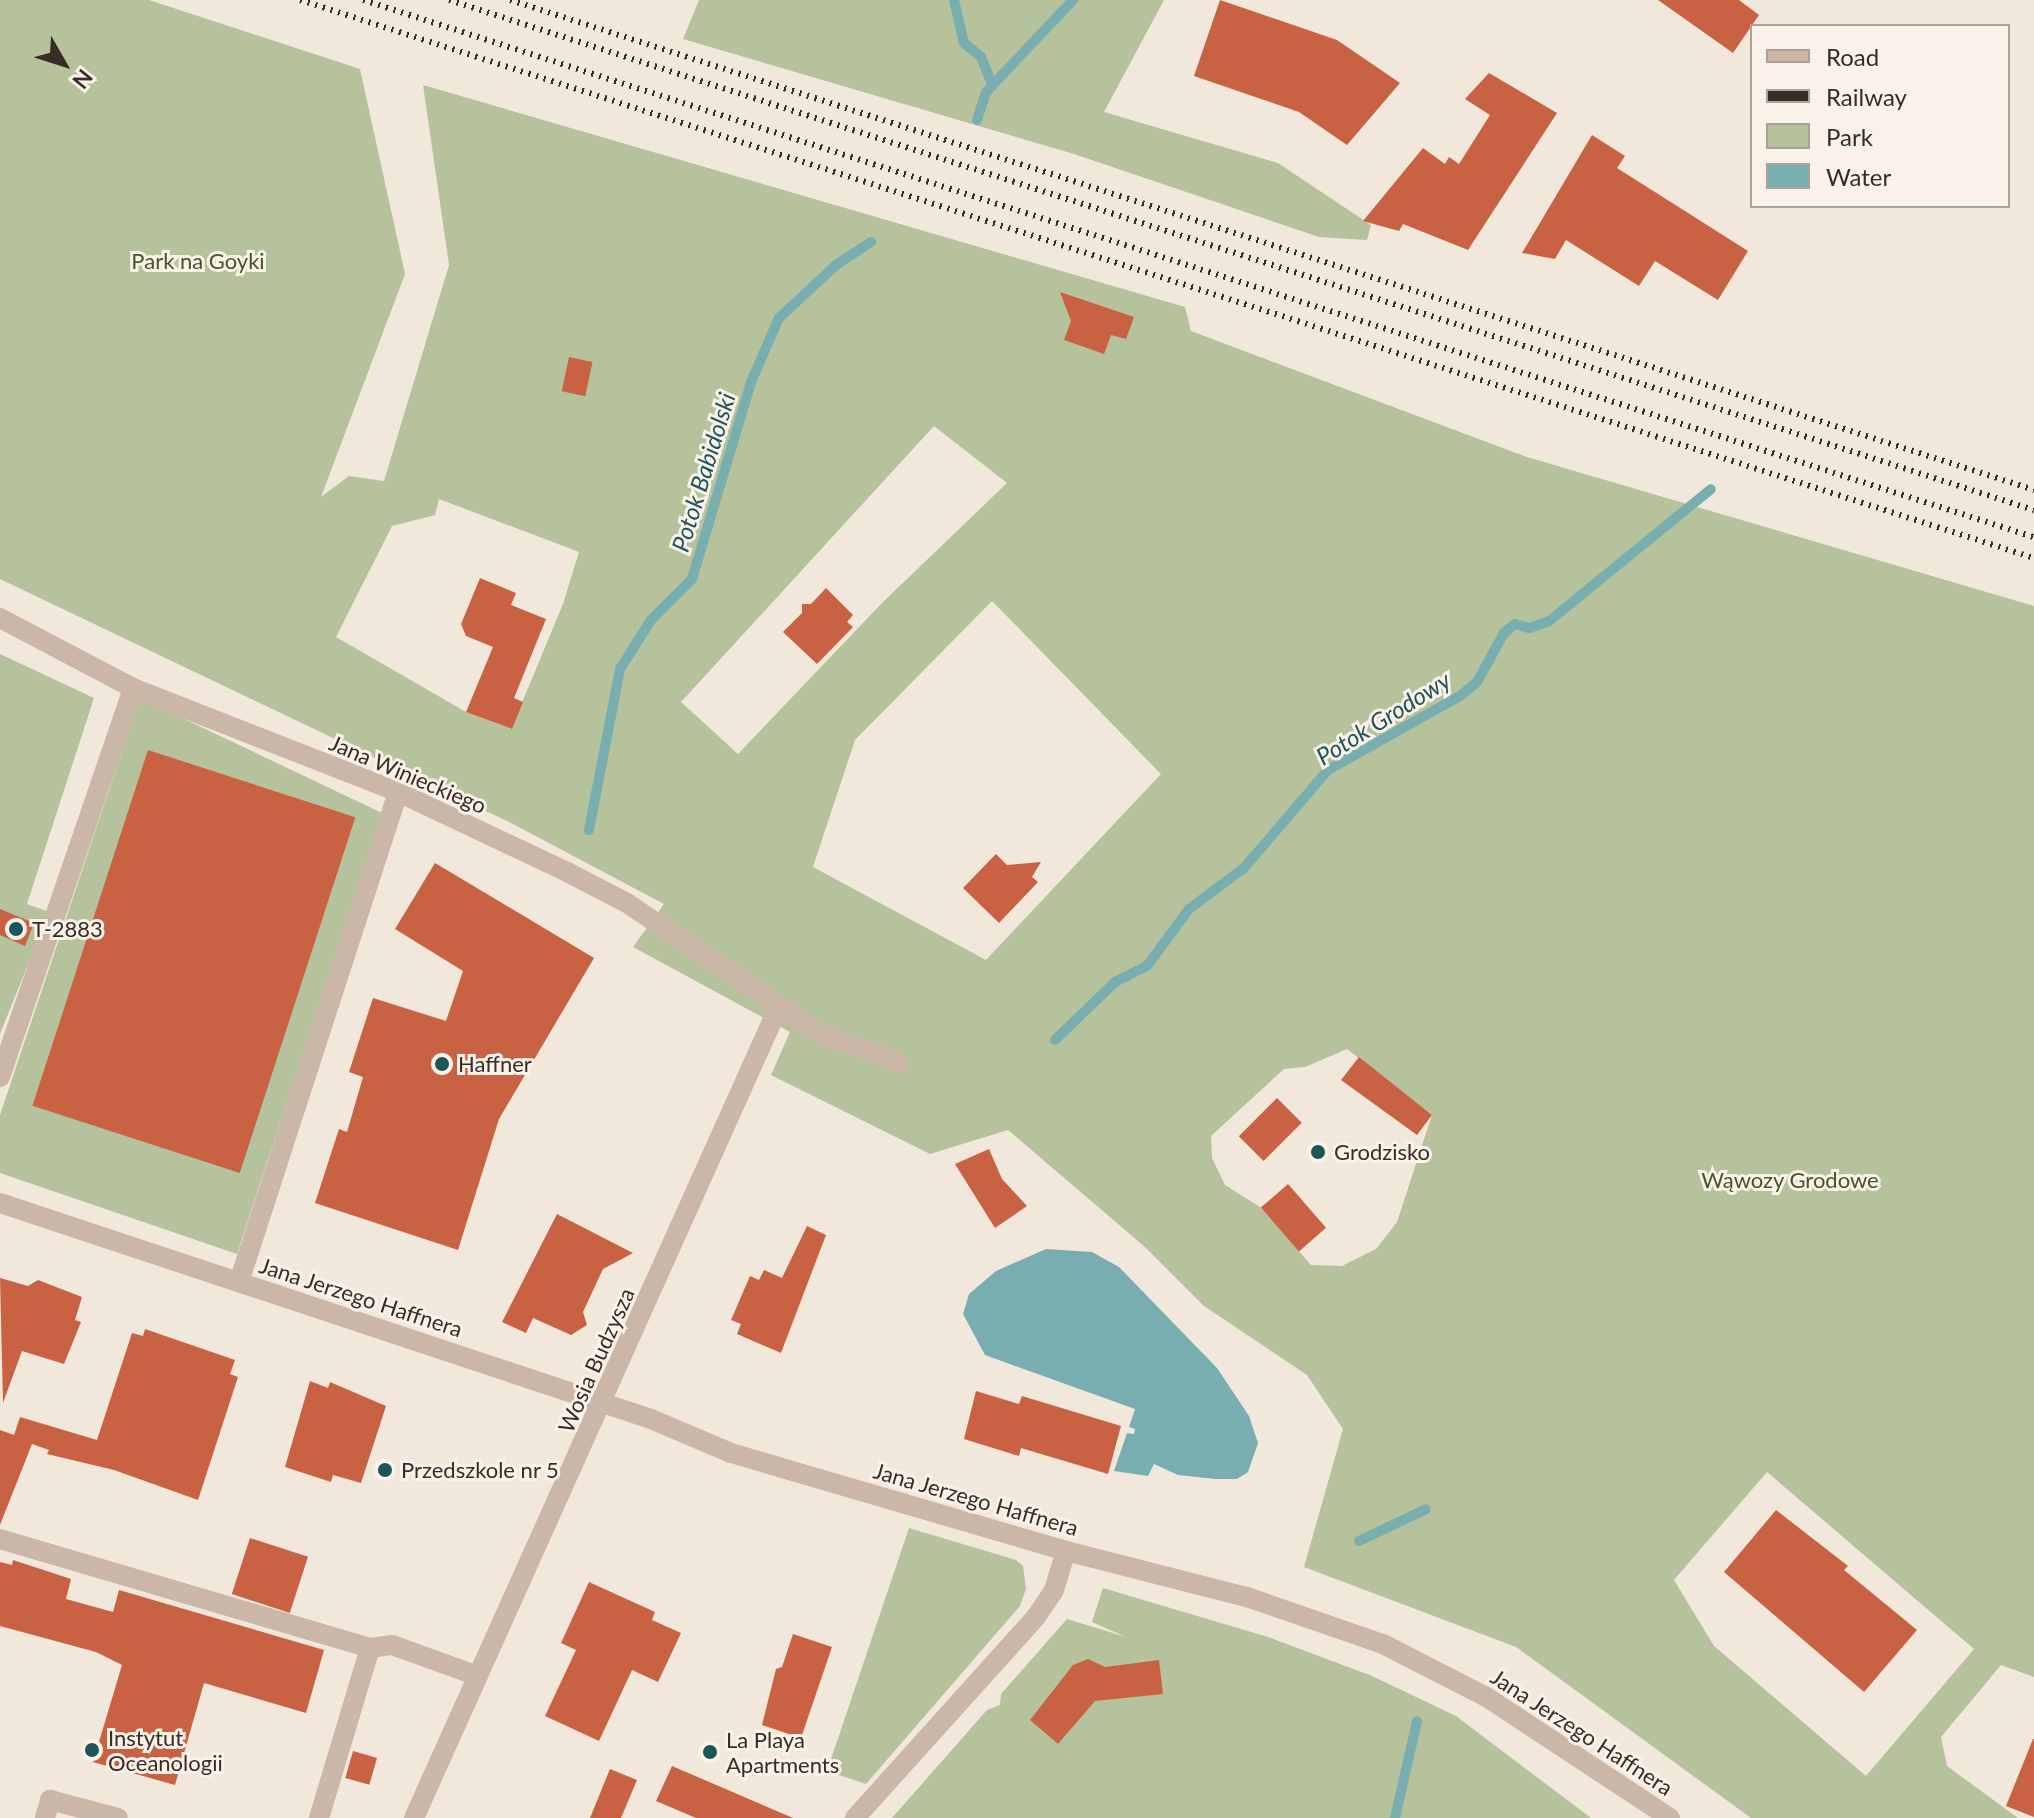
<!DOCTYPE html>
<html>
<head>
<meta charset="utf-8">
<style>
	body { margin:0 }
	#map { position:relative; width:2034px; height:1818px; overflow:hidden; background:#f2e7db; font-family:Lato,sans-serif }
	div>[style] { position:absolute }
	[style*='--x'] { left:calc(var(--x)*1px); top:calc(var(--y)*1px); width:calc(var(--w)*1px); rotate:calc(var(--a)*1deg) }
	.green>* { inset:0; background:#b5c29b }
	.water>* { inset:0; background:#79aeb0 }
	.stream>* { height:10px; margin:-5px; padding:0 5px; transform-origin:5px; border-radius:5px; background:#79aeb0 }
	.building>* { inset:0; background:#c96243; transform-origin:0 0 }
	.minor>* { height:20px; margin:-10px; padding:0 10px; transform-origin:10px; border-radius:10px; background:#cbb7a7 }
	.rail>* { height:6px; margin-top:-3px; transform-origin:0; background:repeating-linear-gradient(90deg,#372c28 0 2px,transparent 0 8px) }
	.dots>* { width:22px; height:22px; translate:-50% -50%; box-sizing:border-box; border:4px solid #faf1e8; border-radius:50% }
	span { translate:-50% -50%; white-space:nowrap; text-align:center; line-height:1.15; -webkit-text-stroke:6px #faf1e8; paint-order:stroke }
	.park-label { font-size:22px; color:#46562b }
	.street-label { font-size:22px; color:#372c28 }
	.poi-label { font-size:22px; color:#372c28 }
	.left { translate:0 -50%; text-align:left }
	.water-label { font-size:24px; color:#1c5659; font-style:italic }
	.legend { position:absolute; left:1750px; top:24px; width:260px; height:184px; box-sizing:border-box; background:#faf1e8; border:2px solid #aca29b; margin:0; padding:10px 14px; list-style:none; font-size:24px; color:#372c28 }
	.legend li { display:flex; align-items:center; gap:16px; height:40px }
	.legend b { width:40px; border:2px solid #aca29b }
	.north { position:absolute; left:24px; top:24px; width:80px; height:80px; -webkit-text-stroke:6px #faf1e8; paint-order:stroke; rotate:129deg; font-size:22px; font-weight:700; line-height:32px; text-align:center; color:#372c28 }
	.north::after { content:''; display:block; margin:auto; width:28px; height:36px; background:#372c28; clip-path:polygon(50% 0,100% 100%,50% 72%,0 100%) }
</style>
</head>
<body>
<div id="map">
	<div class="green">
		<div style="clip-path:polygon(evenodd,0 0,149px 0,360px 69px,405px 274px,321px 497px,349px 476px,384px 481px,449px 265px,423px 85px,1185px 307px,1191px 331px,1527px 457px,2034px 606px,2034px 1677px,2001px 1665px,1941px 1737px,1947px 1766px,2018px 1818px,1751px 1818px,1516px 1647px,1304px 1567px,1343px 1429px,1307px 1375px,1204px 1306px,1145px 1247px,1008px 1130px,930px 1154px,771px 1075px,790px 1032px,633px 947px,664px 904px,513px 824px,0 579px,0 0,934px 426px,1007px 483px,883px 602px,738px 754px,681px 702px,934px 426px,0 0,439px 499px,579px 552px,563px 604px,511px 729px,466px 712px,336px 637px,392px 526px,435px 515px,439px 499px,0 0,992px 601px,1161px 774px,986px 960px,813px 867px,855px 740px,992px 601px,0 0,1347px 1049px,1432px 1115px,1397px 1222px,1376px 1249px,1342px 1266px,1311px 1265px,1260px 1207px,1225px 1185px,1212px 1158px,1211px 1136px,1284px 1069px,1305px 1067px,1347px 1049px,0 0,1767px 1472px,1974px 1649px,1866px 1776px,1714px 1646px,1674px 1580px,1767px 1472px)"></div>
		<div style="clip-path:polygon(699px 0,1164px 0,1104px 112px,1278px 163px,1371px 225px,1367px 240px,1319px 237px,1074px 154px,683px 39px)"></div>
		<div style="clip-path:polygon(0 654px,94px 698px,27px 904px,49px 912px,0 1034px)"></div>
		<div style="clip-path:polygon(140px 698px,382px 813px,237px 1254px,0 1173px,0 1115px)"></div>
		<div style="clip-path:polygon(909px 1528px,1016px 1560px,1023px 1566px,1026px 1589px,1020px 1606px,866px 1784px,827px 1771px)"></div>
		<div style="clip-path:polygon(1103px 1588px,1268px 1637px,1372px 1676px,1456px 1716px,1591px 1818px,892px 1818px,987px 1710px,1000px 1705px,1001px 1694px,1067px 1619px,1126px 1637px,1092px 1622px)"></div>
	</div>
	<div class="water">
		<div style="clip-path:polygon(1046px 1249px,1092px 1252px,1119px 1267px,1217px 1368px,1249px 1416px,1258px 1443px,1248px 1472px,1237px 1479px,1215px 1479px,1178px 1475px,1154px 1464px,1148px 1476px,1114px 1471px,1127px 1433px,1134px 1434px,1135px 1429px,1129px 1427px,1135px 1409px,985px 1355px,963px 1314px,969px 1294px,996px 1271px)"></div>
	</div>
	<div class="stream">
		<div style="--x:954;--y:0;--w:44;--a:76.9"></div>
		<div style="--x:964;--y:43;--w:22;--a:39"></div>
		<div style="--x:981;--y:57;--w:29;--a:68"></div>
		<div style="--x:977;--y:120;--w:29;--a:-72"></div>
		<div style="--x:986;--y:92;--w:127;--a:-46.6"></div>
		<div style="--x:589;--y:830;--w:164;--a:-79.1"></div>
		<div style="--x:620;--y:669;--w:58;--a:-57.7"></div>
		<div style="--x:651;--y:620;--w:58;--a:-45"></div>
		<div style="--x:692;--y:579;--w:206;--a:-73.3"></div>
		<div style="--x:751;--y:382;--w:70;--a:-66.4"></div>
		<div style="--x:779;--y:318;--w:78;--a:-42.9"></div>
		<div style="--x:836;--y:265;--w:42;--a:-33.3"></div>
		<div style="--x:1055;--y:1040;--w:83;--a:-44"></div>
		<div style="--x:1115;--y:982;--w:36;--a:-27"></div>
		<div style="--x:1147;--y:966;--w:71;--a:-53.6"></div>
		<div style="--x:1189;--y:909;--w:69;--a:-36.7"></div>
		<div style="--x:1244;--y:868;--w:129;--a:-49.4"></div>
		<div style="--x:1328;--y:770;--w:151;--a:-29.3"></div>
		<div style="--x:1460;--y:696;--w:22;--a:-39"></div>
		<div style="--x:1477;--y:682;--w:56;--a:-61.1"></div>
		<div style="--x:1504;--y:633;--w:14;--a:-39"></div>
		<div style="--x:1515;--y:624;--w:15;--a:16"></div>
		<div style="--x:1529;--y:628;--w:20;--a:-18"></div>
		<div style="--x:1548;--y:622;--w:210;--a:-39.2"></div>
		<div style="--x:1359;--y:1541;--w:74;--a:-25.5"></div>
		<div style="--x:1395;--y:1818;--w:99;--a:-77.2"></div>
	</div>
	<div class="building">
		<div style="clip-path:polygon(1220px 0,1337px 40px,1400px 83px,1347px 145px,1299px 112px,1194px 76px)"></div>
		<div style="clip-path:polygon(1658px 0,1739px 0,1759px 15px,1733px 53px)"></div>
		<div style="clip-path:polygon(1489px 73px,1557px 113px,1468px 250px,1403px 224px,1399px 231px,1363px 221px,1423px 148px,1445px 164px,1449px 157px,1459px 164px,1490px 115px,1465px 99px)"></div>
		<div style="clip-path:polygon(1592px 135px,1625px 156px,1617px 168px,1748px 251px,1718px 300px,1655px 261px,1639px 286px,1566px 240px,1555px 259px,1522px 253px)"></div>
		<div style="clip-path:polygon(1060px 292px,1134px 317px,1126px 339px,1111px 335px,1104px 354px,1064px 340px,1071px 321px)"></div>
		<div style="left:569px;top:357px;width:24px;height:35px;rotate:12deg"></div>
		<div style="clip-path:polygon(480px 578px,516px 593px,511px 605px,546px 619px,514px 698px,523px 702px,512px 729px,466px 712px,493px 647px,466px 636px,461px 624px)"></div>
		<div style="clip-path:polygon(826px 588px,853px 615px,847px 622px,853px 627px,817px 664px,783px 632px,802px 613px,802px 604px,811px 604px)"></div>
		<div style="left:148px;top:750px;width:218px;height:374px;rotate:18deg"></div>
		<div style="clip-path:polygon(996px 854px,1007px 865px,1041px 862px,1032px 877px,1038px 882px,999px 923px,963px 888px)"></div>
		<div style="clip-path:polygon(435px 863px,594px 958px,499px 1119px,458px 1250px,315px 1203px,339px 1129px,347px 1132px,363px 1077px,349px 1072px,373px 998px,446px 1021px,463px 971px,395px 929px)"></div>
		<div style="clip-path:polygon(0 909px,34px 923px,25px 946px,0 935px)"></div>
		<div style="clip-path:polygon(1359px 1057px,1432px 1115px,1417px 1135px,1341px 1080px)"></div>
		<div style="left:1277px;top:1098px;width:35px;height:54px;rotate:45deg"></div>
		<div style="clip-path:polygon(989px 1149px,1002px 1179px,1027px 1206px,995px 1228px,955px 1164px)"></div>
		<div style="left:1288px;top:1184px;width:58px;height:36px;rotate:49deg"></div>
		<div style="clip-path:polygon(557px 1214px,633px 1253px,603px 1269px,583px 1312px,587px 1325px,571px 1335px,533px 1318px,526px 1333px,502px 1322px)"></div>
		<div style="clip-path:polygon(807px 1226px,826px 1235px,781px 1353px,737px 1334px,741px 1324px,731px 1320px,750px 1276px,759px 1280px,764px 1270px,782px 1278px)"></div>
		<div style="clip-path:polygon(0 1278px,28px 1286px,38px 1280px,82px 1297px,75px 1320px,81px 1322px,64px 1364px,22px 1351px,3px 1403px)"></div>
		<div style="clip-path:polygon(145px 1329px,235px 1360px,230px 1374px,238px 1377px,198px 1500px,114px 1470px,47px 1454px,49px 1450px,32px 1444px,0 1525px,0 1430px,14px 1435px,20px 1417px,97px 1440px,132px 1333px,143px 1336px)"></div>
		<div style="clip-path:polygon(310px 1381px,328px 1388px,330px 1382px,386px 1406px,361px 1483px,333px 1475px,331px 1482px,285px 1467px)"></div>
		<div style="clip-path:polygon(976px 1391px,1019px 1404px,1022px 1396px,1121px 1426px,1108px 1474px,1021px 1448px,1019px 1456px,964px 1439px)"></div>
		<div style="clip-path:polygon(1776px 1510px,1848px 1566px,1844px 1570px,1917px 1630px,1864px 1692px,1724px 1572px)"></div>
		<div style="left:250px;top:1538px;width:61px;height:59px;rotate:18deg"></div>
		<div style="clip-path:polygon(13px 1560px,71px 1579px,66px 1599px,113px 1612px,119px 1590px,324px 1650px,306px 1713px,204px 1683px,175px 1785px,93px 1762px,122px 1665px,96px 1652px,0 1626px,0 1562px,12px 1565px)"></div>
		<div style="clip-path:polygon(589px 1582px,655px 1612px,652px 1620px,681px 1633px,658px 1682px,632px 1670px,599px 1741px,545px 1716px,576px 1650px,561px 1643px)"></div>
		<div style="clip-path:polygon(793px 1634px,832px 1647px,801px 1738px,762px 1725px,776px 1669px,782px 1667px)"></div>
		<div style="clip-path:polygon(1088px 1659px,1105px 1667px,1159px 1660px,1163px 1694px,1095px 1701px,1058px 1744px,1030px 1720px,1073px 1665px)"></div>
		<div style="clip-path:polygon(2033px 1739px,2034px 1739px,2034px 1817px,2006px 1806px)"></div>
		<div style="left:353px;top:1751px;width:25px;height:28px;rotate:16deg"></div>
		<div style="clip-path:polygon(672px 1766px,793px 1818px,696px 1818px,656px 1801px)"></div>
		<div style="clip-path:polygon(610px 1769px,637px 1780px,621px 1818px,590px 1818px)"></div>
	</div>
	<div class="minor">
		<div style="--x:0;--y:618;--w:150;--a:27.8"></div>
		<div style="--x:133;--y:688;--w:285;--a:21.4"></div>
		<div style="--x:398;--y:792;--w:189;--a:25.3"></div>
		<div style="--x:569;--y:873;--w:65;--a:27.3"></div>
		<div style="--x:627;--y:903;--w:235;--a:34.1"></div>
		<div style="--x:822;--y:1035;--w:81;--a:19.6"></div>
		<div style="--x:0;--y:1077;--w:411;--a:-71.1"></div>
		<div style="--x:0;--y:1203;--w:686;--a:18.36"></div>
		<div style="--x:651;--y:1419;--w:87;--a:23"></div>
		<div style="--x:731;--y:1453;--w:349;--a:16.3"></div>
		<div style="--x:1066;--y:1551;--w:187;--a:14.3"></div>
		<div style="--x:1247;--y:1597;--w:144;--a:19.1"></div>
		<div style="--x:1383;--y:1644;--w:118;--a:27.2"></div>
		<div style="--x:1488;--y:1698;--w:218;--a:33.4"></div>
		<div style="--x:239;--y:1282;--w:515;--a:-72.02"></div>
		<div style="--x:0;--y:1539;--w:386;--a:16.4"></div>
		<div style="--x:370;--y:1648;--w:177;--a:106.7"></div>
		<div style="--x:370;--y:1648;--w:22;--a:-8"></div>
		<div style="--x:392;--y:1645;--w:91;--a:19.8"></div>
		<div style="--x:45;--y:1818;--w:19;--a:-74"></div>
		<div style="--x:50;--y:1800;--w:70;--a:14.8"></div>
		<div style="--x:414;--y:1818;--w:890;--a:-65.8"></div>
		<div style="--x:855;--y:1818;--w:270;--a:-48"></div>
		<div style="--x:1036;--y:1617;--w:32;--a:-56"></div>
		<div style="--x:1054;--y:1590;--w:41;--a:-72.9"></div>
	</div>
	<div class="rail">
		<div style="--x:300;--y:0;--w:1822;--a:17.84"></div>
		<div style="--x:363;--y:0;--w:1755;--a:17.82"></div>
		<div style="--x:449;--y:0;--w:1665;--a:17.84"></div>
		<div style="--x:510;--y:0;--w:1601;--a:17.82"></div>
	</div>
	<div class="dots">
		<div style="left:16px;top:929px;background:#1c5659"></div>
		<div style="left:442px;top:1064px;background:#1c5659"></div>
		<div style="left:1318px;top:1152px;background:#1c5659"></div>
		<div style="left:385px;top:1470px;background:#1c5659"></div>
		<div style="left:92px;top:1750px;background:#1c5659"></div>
		<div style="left:710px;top:1752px;background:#1c5659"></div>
	</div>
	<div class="park-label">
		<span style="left:198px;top:261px">Park na Goyki</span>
		<span style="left:1790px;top:1180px">Wąwozy Grodowe</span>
	</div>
	<div class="street-label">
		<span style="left:408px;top:774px;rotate:23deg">Jana Winieckiego</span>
		<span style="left:361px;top:1297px;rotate:18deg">Jana Jerzego Haffnera</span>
		<span style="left:596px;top:1360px;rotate:-66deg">Wosia Budzysza</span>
		<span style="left:976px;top:1499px;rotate:16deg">Jana Jerzego Haffnera</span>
		<span style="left:1582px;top:1732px;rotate:33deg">Jana Jerzego Haffnera</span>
	</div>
	<div class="poi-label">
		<span class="left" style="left:32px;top:929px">T-2883</span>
		<span class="left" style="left:458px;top:1064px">Haffner</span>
		<span class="left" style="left:1334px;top:1152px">Grodzisko</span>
		<span class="left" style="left:401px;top:1470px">Przedszkole nr 5</span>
		<span class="left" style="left:108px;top:1750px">Instytut<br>Oceanologii</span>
		<span class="left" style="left:726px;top:1752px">La Playa<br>Apartments</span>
	</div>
	<div class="water-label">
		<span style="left:703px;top:472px;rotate:-73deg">Potok Babidolski</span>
		<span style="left:1383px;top:718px;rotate:-32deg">Potok Grodowy</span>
	</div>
	<ul class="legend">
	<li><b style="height:10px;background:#cbb7a7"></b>Road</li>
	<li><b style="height:10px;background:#372c28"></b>Railway</li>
	<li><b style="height:22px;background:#b5c29b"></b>Park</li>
	<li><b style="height:22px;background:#79aeb0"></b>Water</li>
	</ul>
	<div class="north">N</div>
</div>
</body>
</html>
